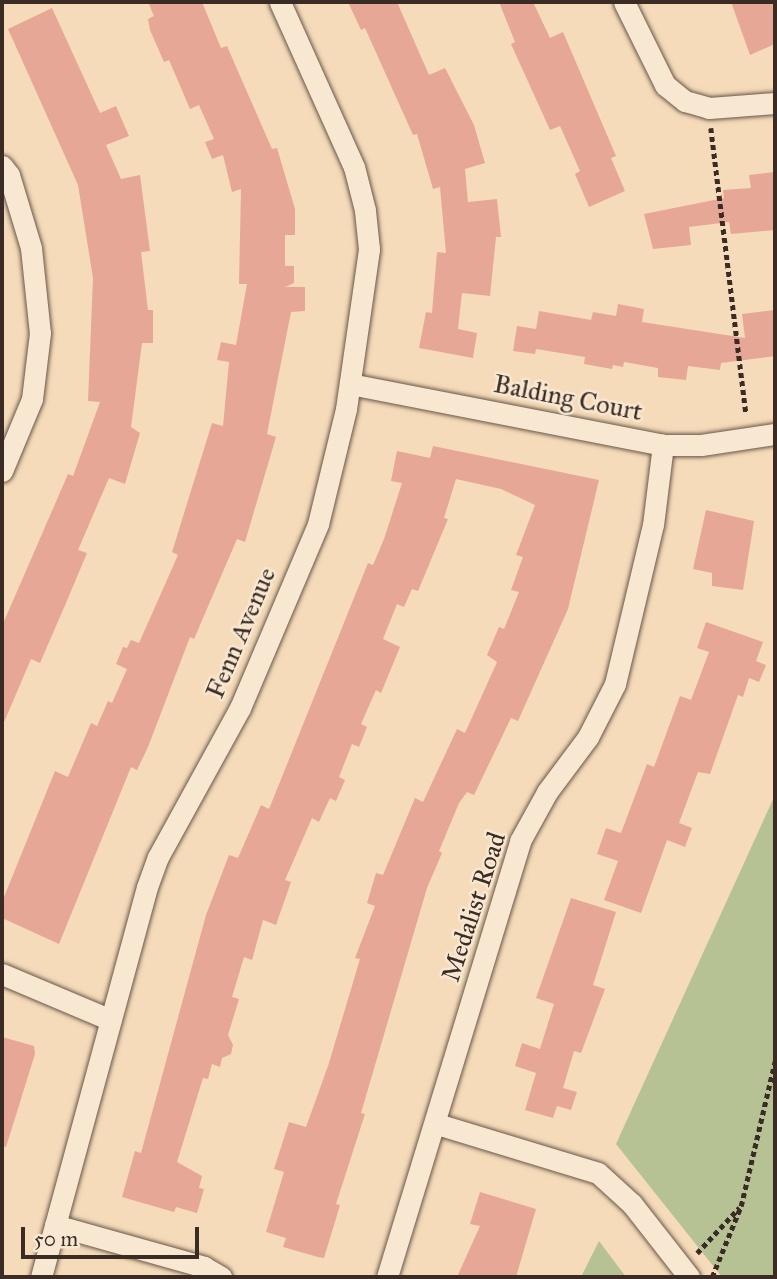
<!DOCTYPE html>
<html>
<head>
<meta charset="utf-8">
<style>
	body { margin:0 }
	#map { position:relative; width:777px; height:1279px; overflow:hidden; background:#f5dbb9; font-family:"IM FELL Great Primer",serif }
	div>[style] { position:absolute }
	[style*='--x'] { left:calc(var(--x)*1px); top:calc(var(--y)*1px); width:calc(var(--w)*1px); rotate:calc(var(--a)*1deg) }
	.green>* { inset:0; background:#b6c194 }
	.building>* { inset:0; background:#e7a797 }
	.path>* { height:4.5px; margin-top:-2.25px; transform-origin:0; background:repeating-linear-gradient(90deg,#3a2b25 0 5px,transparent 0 8.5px) }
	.roads { filter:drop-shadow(0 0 2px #69574a) drop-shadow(0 0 2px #69574a) }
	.minor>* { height:21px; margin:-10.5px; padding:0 10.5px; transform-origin:10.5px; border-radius:10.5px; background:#f8e8d2 }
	span { translate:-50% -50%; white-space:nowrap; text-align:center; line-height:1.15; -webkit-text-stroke:5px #f8e8d2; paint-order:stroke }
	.street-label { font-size:26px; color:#3a2b25 }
	.frame { position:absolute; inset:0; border:4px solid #3a2b25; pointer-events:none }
	.scale { position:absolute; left:21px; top:1227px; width:178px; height:32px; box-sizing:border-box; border:4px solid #3a2b25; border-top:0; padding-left:9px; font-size:21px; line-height:24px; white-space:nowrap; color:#3a2b25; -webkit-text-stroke:5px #f8e8d2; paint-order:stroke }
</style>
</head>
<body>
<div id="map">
	<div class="green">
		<div style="clip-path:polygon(775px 795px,775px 1277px,722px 1277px,616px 1144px)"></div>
		<div style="clip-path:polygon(599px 1241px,626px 1277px,581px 1277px)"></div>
	</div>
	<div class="building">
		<div style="clip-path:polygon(148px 2px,202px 2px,221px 48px,227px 46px,272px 149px,277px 148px,295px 209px,295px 235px,285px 235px,285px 266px,294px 266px,294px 283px,285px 287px,305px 287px,305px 311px,291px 312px,267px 434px,276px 437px,245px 542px,237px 539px,194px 639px,190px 637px,148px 747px,137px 770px,131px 767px,59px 944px,2px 918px,2px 902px,55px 771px,68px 777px,91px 723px,97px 726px,108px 701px,112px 703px,127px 669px,116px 664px,123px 647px,127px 648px,131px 640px,139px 643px,178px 555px,172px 552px,212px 423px,223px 426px,229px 362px,217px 360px,221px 342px,236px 345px,247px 284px,239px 284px,241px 189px,232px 192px,223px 155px,212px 159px,205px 142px,214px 139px,199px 105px,190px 109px,169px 60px,164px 62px,150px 30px,148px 19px,154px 16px)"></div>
		<div style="clip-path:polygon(348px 2px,397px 2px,429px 75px,445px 68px,474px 125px,485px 163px,465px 169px,468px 202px,497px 199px,501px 237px,496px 237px,490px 296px,462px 293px,458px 329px,477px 333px,473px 358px,419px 348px,426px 312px,432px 313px,437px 252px,446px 253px,440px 187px,433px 189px,417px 134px,413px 135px,365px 28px,361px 30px)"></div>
		<div style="clip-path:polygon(499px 2px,533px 2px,550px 38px,563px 32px,616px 156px,611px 158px,625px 191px,589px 207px,575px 174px,580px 171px,560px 126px,550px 130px,511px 44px,515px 42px)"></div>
		<div style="clip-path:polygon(731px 2px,775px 2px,775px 44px,750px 55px)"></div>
		<div style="clip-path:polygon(52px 8px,100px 113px,116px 106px,129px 136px,106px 145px,121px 179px,140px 175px,150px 251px,141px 252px,148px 310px,153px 310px,153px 343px,142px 343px,131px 427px,140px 433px,125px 484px,109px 478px,78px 550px,87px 553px,66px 603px,40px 663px,31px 659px,2px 727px,2px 626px,68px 474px,73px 476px,100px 402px,88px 401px,93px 278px,78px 185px,8px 29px)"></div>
		<div style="clip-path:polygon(775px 172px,775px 230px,731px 234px,729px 222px,689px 227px,691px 245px,653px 249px,644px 214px,724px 198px,723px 190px,751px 188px,749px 175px)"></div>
		<div style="clip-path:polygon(618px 304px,644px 309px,642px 322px,745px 338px,742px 314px,775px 310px,775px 356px,721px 363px,720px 370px,688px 366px,686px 380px,658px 377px,658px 368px,624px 362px,623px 367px,613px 365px,612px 369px,584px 364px,585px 357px,536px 349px,535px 354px,513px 351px,517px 326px,536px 329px,539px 311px,591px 320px,593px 312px,616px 316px)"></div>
		<div style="clip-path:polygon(433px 446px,599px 480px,568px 609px,518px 721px,511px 718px,474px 795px,467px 792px,459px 803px,439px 851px,442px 853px,427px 888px,361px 1113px,365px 1114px,336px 1204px,340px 1205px,324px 1258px,318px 1257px,283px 1247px,286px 1238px,266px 1232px,284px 1172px,274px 1169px,289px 1122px,306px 1127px,328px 1066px,360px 959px,355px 958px,375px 906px,367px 903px,376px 873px,383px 875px,415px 798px,423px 802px,457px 729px,465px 733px,497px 662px,487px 655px,499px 627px,504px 629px,519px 592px,511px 590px,523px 557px,516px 555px,535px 505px,501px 489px,456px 479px,444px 518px,448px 519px,418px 591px,412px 589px,404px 607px,397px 604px,383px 639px,400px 647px,381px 693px,376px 690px,361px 724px,367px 727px,359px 747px,352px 744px,339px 777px,345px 780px,336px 801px,330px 798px,319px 822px,312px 818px,285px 880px,291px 882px,276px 925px,263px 920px,252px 960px,244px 957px,232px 997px,239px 999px,228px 1035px,233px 1045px,231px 1054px,222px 1058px,220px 1067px,212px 1064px,208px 1079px,203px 1078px,177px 1162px,202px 1176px,199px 1188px,204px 1189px,197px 1213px,176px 1207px,174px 1212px,122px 1197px,135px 1151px,141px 1153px,206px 915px,229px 855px,238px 858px,261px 805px,269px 809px,368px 563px,373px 565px,384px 539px,402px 483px,391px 481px,397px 451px,430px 458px)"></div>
		<div style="clip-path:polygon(706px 510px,754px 521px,743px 590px,712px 586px,712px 573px,693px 569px)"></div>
		<div style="clip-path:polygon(706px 622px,763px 642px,756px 661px,766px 665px,759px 682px,749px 678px,743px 697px,738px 695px,710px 774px,698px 772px,679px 823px,692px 828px,685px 847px,667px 840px,641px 913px,604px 900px,618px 861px,597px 854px,606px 828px,621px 833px,647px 764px,654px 767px,680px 696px,691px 700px,709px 652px,697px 648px)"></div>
		<div style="clip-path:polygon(571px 898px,616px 912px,593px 985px,605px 989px,581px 1053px,574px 1051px,563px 1088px,577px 1092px,571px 1110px,557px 1106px,553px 1118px,525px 1110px,536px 1073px,515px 1066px,522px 1043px,540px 1049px,554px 1004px,536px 998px)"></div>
		<div style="clip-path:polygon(2px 1037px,34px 1046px,35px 1054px,6px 1147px,2px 1146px)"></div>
		<div style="clip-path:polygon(480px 1192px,536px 1209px,516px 1277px,457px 1277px,480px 1226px,470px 1224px)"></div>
	</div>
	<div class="path">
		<div style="--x:711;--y:128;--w:286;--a:83"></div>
		<div style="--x:697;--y:1253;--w:62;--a:-47"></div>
		<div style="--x:712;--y:1277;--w:77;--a:-67.8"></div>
		<div style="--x:741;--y:1206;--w:149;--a:-76.8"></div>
	</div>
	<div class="roads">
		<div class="minor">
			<div style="--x:624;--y:2;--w:93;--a:63.7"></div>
			<div style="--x:665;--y:85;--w:26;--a:39"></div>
			<div style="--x:685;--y:101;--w:25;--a:16"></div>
			<div style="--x:709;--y:108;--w:66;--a:-4.3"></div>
			<div style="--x:2;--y:166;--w:11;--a:52"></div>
			<div style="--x:9;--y:175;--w:76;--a:73.2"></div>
			<div style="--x:31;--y:248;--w:85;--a:84"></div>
			<div style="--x:40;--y:333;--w:66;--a:96.9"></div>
			<div style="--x:32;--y:399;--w:78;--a:112.6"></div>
			<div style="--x:350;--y:384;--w:319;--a:11"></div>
			<div style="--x:663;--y:445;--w:38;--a:0"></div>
			<div style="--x:701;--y:445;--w:75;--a:-8.5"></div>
			<div style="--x:2;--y:974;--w:118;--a:22.9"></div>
			<div style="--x:437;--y:1124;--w:168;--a:16.9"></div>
			<div style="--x:598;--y:1173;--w:46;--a:42.4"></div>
			<div style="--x:632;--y:1204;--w:93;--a:52"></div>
			<div style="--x:55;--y:1225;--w:155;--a:15.7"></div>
			<div style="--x:204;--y:1267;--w:20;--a:30"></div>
			<div style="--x:41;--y:1277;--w:404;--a:-74.8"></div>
			<div style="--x:147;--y:887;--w:32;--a:-70"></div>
			<div style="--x:158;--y:857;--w:170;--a:-61.2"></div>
			<div style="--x:240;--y:708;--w:200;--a:-67"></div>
			<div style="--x:318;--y:524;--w:118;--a:-76.3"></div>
			<div style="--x:346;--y:409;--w:162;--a:-81.8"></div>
			<div style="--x:369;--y:249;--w:39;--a:-96"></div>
			<div style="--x:365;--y:210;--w:44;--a:-104.3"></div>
			<div style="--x:354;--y:167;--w:181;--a:-114.2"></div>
			<div style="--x:387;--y:1277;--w:456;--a:-73"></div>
			<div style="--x:520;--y:841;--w:56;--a:-61.1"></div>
			<div style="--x:547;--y:792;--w:69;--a:-53.3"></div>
			<div style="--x:588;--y:737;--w:59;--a:-63"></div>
			<div style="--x:615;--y:684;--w:163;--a:-76.6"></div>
			<div style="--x:653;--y:525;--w:81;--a:-82.9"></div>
		</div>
	</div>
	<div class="street-label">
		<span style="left:568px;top:398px;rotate:11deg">Balding Court</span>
		<span style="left:241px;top:633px;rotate:-67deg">Fenn Avenue</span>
		<span style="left:474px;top:907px;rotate:-72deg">Medalist Road</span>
	</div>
	<div class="frame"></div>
	<div class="scale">50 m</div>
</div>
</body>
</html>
